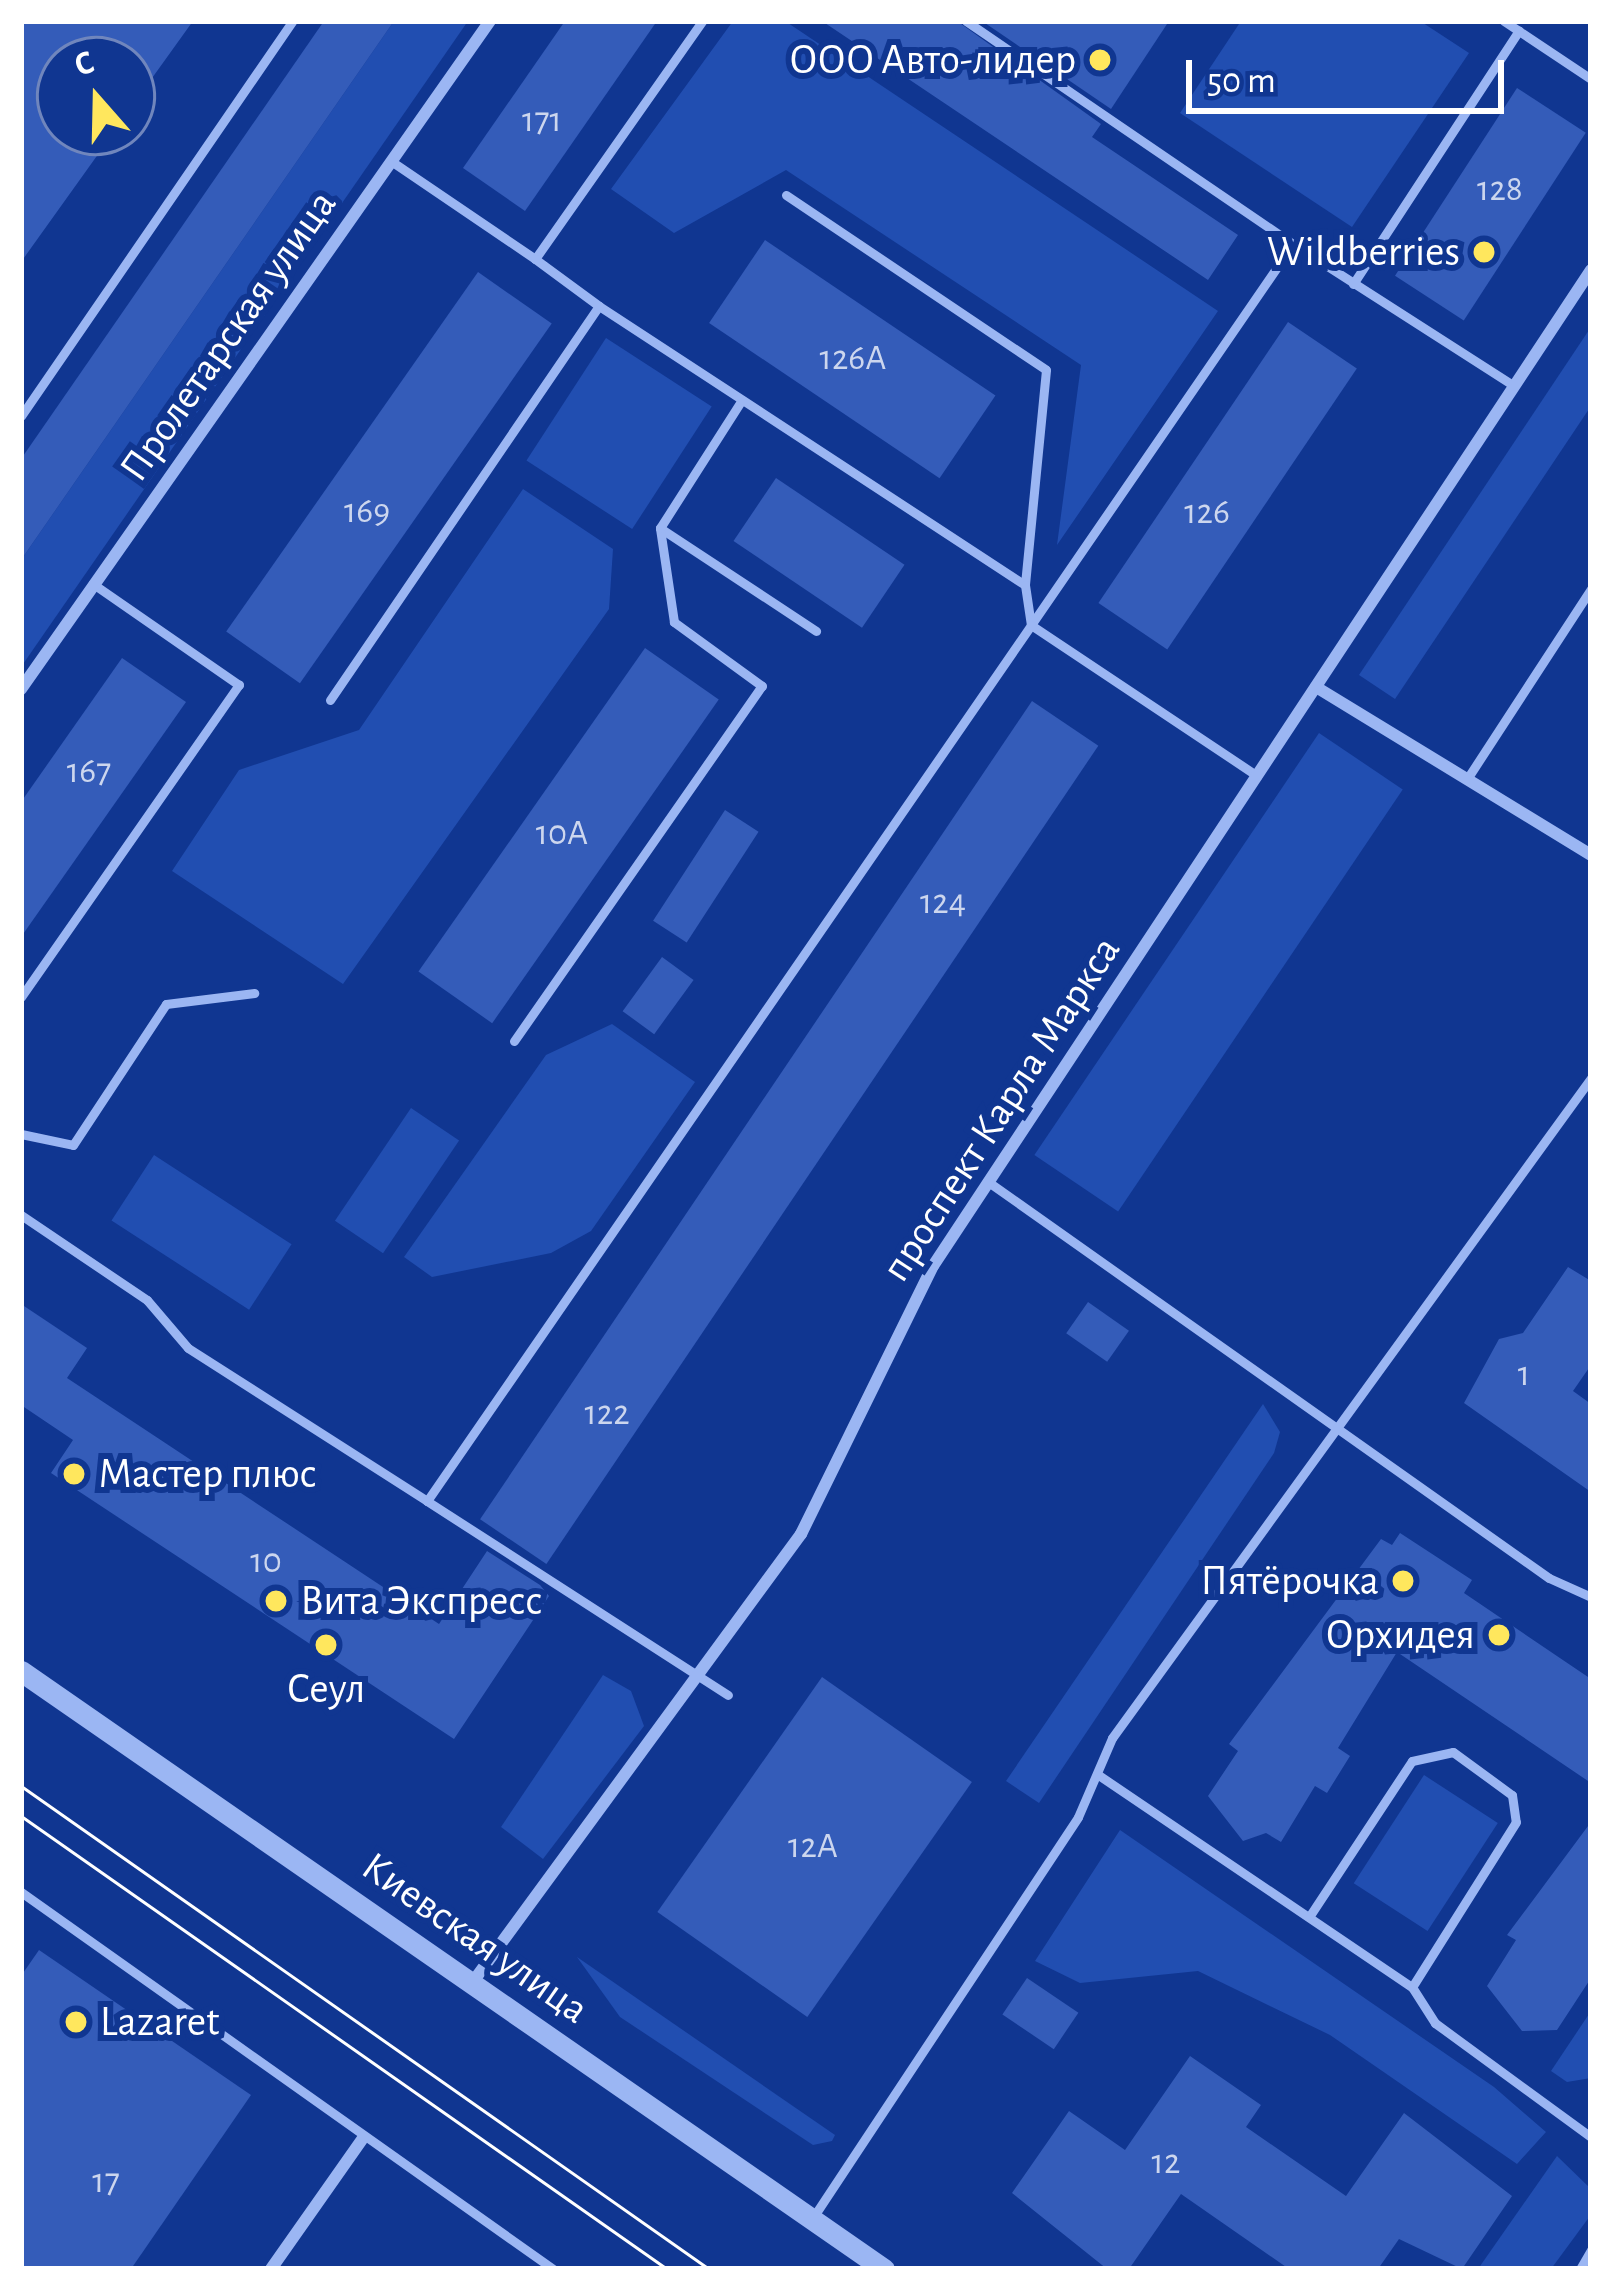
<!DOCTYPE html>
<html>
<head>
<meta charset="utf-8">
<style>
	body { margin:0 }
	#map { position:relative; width:1612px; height:2290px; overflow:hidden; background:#103691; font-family:"Alegreya Sans",sans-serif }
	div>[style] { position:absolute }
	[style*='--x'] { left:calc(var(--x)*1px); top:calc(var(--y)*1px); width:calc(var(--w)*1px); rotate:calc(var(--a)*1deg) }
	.green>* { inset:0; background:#214eb1; transform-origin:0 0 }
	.building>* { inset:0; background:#345cb9; transform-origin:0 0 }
	.service>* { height:9px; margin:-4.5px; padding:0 4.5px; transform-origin:4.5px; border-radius:4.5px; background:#9bb6f3 }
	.minor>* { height:12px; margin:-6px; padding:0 6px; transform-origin:6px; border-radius:6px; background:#9bb6f3 }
	.tertiary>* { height:21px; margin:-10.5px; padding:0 10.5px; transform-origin:10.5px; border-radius:10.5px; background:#9bb6f3 }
	.tram>* { height:3px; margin:-1.5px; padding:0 1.5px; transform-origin:1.5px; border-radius:1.5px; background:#fff }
	.dots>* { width:33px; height:33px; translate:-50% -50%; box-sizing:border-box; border:6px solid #103691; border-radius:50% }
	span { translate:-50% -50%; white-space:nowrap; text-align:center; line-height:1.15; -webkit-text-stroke:12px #103691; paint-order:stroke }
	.number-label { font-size:36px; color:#ccd6ee }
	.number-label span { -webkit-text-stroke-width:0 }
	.poi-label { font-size:42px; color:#fff }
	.right { translate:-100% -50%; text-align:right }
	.left { translate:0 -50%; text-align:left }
	.street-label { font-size:42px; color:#fff }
	.frame { position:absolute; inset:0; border:24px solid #fff; pointer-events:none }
	.north { position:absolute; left:36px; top:36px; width:120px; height:120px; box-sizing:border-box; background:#103691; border:3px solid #7086bd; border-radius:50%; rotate:340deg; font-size:33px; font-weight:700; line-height:48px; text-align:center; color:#fff }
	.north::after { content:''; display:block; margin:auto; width:42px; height:54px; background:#ffe75d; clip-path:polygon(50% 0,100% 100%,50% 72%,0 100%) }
	.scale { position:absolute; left:1186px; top:60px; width:318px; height:54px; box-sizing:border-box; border:6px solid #fff; border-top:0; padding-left:15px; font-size:36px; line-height:42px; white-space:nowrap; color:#fff; -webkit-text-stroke:9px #103691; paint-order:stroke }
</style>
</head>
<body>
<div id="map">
	<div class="green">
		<div style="clip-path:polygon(394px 21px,468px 21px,21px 667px,21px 560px)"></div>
		<div style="clip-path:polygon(733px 21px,785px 21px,1218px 311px,1057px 545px,1081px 365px,786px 170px,674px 233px,611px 189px)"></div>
		<div style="clip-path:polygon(1241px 21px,1420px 21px,1469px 53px,1352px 227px,1180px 113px)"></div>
		<div style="clip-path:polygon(1591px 327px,1591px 406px,1395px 699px,1359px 675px)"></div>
		<div style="left:606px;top:338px;width:126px;height:146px;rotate:33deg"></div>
		<div style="clip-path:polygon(523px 489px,613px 549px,609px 609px,343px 984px,172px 871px,239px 770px,359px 730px)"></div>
		<div style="left:1319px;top:733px;width:101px;height:509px;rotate:34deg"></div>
		<div style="clip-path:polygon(612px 1024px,695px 1082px,591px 1231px,551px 1253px,432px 1277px,404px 1257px,546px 1055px)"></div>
		<div style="left:411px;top:1108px;width:58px;height:136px;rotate:34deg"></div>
		<div style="left:154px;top:1155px;width:164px;height:78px;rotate:33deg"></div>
		<div style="clip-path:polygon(1263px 1404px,1280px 1432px,1274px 1453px,1039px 1803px,1006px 1781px)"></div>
		<div style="clip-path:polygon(603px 1675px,631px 1691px,644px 1726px,543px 1859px,501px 1827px)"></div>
		<div style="left:1424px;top:1775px;width:88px;height:129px;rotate:33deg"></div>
		<div style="clip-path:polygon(1120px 1830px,1494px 2087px,1546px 2132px,1517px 2164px,1330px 2035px,1198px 1971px,1080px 1983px,1035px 1961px)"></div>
		<div style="clip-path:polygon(577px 1957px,835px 2135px,832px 2141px,813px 2145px,620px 2017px)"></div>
		<div style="clip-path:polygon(1591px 2011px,1591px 2078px,1567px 2082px,1551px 2071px)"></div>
		<div style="clip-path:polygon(1557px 2156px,1591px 2189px,1590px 2216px,1551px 2269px,1478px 2269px)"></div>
	</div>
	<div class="building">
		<div style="clip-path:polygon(21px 21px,193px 21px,132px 106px,132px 60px,60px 60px,60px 132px,114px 132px,21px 262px)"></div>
		<div style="clip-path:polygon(324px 21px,394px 21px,21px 560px,21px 459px)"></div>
		<div style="clip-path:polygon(565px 21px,657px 21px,525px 211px,463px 168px)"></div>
		<div style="clip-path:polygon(822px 21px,957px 21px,1101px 124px,1092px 137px,1238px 235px,1208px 280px)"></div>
		<div style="clip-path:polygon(982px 21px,1169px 21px,1111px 109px)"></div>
		<div style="left:1517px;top:88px;width:82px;height:224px;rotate:33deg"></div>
		<div style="left:765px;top:240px;width:278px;height:100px;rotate:34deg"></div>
		<div style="left:478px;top:272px;width:90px;height:439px;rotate:35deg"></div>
		<div style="left:1288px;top:322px;width:83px;height:339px;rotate:34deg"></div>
		<div style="left:776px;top:478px;width:155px;height:76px;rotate:34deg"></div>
		<div style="left:645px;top:648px;width:90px;height:395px;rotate:35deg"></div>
		<div style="clip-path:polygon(122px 658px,186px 702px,21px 937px,21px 802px)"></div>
		<div style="left:1032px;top:701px;width:80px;height:987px;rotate:34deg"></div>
		<div style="left:725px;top:810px;width:40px;height:132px;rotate:33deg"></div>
		<div style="left:662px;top:957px;width:39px;height:67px;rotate:36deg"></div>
		<div style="clip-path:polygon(1568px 1267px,1591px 1281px,1591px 1365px,1573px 1391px,1591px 1404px,1591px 1492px,1464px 1403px,1499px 1339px,1523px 1333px)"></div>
		<div style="left:1088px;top:1302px;width:50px;height:38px;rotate:35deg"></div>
		<div style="clip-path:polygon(21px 1304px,87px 1348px,67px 1378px,439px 1624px,487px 1551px,540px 1585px,549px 1596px,454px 1739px,51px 1473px,73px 1440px,21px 1405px)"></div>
		<div style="clip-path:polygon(1400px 1533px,1472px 1580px,1464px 1593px,1591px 1679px,1591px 1783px,1397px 1652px,1338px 1748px,1350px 1756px,1327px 1793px,1315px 1786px,1281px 1842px,1266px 1833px,1243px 1841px,1208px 1796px,1238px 1751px,1229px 1744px,1381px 1539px,1392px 1545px)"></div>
		<div style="left:822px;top:1677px;width:183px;height:287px;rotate:35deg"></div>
		<div style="clip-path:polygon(1591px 1822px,1591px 1978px,1557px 2030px,1522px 2031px,1487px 1986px,1516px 1940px,1507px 1935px)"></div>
		<div style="clip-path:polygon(39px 1950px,251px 2095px,131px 2269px,21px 2269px,21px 1976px)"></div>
		<div style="left:1027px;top:1978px;width:62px;height:44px;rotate:34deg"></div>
		<div style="clip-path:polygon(1190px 2056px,1261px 2105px,1246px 2127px,1346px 2196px,1404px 2113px,1512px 2196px,1462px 2269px,1399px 2239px,1378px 2269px,1289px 2269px,1181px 2194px,1129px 2269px,1107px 2269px,1012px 2193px,1069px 2111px,1125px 2150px)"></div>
	</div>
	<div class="service">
		<div style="--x:966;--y:21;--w:396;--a:34.3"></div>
		<div style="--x:1504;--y:21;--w:105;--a:33.7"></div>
		<div style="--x:391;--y:161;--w:174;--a:34.2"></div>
		<div style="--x:535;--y:259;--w:291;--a:-54.9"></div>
		<div style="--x:786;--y:195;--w:313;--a:33.9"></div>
		<div style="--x:1046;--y:370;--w:216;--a:95.6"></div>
		<div style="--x:1353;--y:284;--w:303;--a:-56.8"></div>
		<div style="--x:599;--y:306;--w:509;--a:33.22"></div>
		<div style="--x:1025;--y:585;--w:40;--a:81.5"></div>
		<div style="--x:1031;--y:625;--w:462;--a:-55.5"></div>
		<div style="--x:1293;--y:244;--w:263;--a:32.7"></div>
		<div style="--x:21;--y:416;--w:479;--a:-55.5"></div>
		<div style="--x:660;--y:528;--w:187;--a:33.4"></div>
		<div style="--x:330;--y:700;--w:477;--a:-55.7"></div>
		<div style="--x:599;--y:306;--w:79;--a:-143.7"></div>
		<div style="--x:1467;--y:779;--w:227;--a:-56.9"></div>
		<div style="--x:21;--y:997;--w:381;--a:-55.1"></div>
		<div style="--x:239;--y:685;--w:178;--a:-145.3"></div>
		<div style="--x:514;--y:1041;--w:433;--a:-55.1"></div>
		<div style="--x:762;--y:686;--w:109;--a:-144"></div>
		<div style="--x:674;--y:622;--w:95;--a:-98.5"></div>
		<div style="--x:660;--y:528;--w:152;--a:-57.4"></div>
		<div style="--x:21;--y:1134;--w:53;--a:11.9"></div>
		<div style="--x:73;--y:1145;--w:169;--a:-56.6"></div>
		<div style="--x:166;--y:1004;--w:89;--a:-7.1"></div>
		<div style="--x:987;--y:1181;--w:688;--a:35.24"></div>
		<div style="--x:1549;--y:1578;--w:46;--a:24.3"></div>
		<div style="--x:21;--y:1215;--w:152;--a:34"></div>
		<div style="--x:147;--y:1300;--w:63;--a:49.5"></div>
		<div style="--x:188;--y:1348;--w:284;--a:32.6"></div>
		<div style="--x:427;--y:1501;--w:1064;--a:-55.41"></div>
		<div style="--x:1031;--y:625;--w:272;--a:33.7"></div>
		<div style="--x:427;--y:1501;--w:358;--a:32.8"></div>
		<div style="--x:1097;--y:1774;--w:380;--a:34.1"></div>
		<div style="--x:1412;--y:1987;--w:43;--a:57.4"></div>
		<div style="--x:1435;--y:2023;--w:193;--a:36.2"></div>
		<div style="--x:21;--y:1892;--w:652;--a:35.32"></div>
		<div style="--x:1309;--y:1917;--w:187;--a:-56.6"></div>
		<div style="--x:1412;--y:1761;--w:42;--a:-12.4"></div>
		<div style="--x:1453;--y:1752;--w:73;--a:36.1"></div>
		<div style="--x:1512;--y:1795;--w:27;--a:82"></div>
		<div style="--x:1516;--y:1822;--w:195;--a:122.2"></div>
		<div style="--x:814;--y:2216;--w:478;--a:-56.5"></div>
		<div style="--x:1078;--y:1817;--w:86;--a:-66.7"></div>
		<div style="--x:1112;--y:1738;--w:816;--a:-54.03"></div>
		<div style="--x:1580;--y:2269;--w:22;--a:-60"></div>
	</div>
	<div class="minor">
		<div style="--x:1316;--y:687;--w:322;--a:31.4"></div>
		<div style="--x:21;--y:689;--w:816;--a:-54.93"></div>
		<div style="--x:472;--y:1983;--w:557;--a:-53.77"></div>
		<div style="--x:801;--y:1534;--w:299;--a:-63.8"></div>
		<div style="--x:933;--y:1266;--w:1194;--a:-56.55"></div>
		<div style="--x:271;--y:2269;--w:160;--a:-54.9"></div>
	</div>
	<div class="tertiary">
		<div style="--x:21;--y:1671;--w:1050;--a:34.72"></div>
	</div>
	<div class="tram">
		<div style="--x:21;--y:1786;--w:841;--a:35.07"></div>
		<div style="--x:21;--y:1816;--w:789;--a:35.04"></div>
	</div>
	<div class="dots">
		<div style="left:1100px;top:60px;background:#ffe75d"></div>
		<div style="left:1484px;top:252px;background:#ffe75d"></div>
		<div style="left:74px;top:1474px;background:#ffe75d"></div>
		<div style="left:1403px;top:1581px;background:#ffe75d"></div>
		<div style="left:276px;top:1601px;background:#ffe75d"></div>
		<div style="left:1499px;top:1635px;background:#ffe75d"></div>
		<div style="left:326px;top:1645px;background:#ffe75d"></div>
		<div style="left:76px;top:2022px;background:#ffe75d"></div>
	</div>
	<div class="number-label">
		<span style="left:542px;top:121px">171</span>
		<span style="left:1500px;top:190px">128</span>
		<span style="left:853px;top:359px">126А</span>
		<span style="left:367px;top:512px">169</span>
		<span style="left:1207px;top:513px">126</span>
		<span style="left:89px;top:772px">167</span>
		<span style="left:562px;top:834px">10А</span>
		<span style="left:943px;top:903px">124</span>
		<span style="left:1524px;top:1375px">1</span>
		<span style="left:607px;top:1414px">122</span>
		<span style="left:266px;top:1562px">10</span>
		<span style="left:813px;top:1847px">12А</span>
		<span style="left:1166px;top:2163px">12</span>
		<span style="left:106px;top:2182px">17</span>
	</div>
	<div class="poi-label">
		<span class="right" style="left:1076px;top:60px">ООО Авто-лидер</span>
		<span class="right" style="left:1460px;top:252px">Wildberries</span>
		<span class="left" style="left:98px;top:1474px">Мастер плюс</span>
		<span class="right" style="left:1379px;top:1581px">Пятёрочка</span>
		<span class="left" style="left:300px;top:1601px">Вита Экспресс</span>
		<span class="right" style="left:1475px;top:1635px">Орхидея</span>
		<span style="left:326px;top:1689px">Сеул</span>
		<span class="left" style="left:100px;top:2022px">Lazaret</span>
	</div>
	<div class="street-label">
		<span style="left:228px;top:336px;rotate:-55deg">Пролетарская улица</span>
		<span style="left:1001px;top:1109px;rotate:-57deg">проспект Карла Маркса</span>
		<span style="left:475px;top:1938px;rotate:35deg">Киевская улица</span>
	</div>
	<div class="frame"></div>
	<div class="north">С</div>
	<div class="scale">50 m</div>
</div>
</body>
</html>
